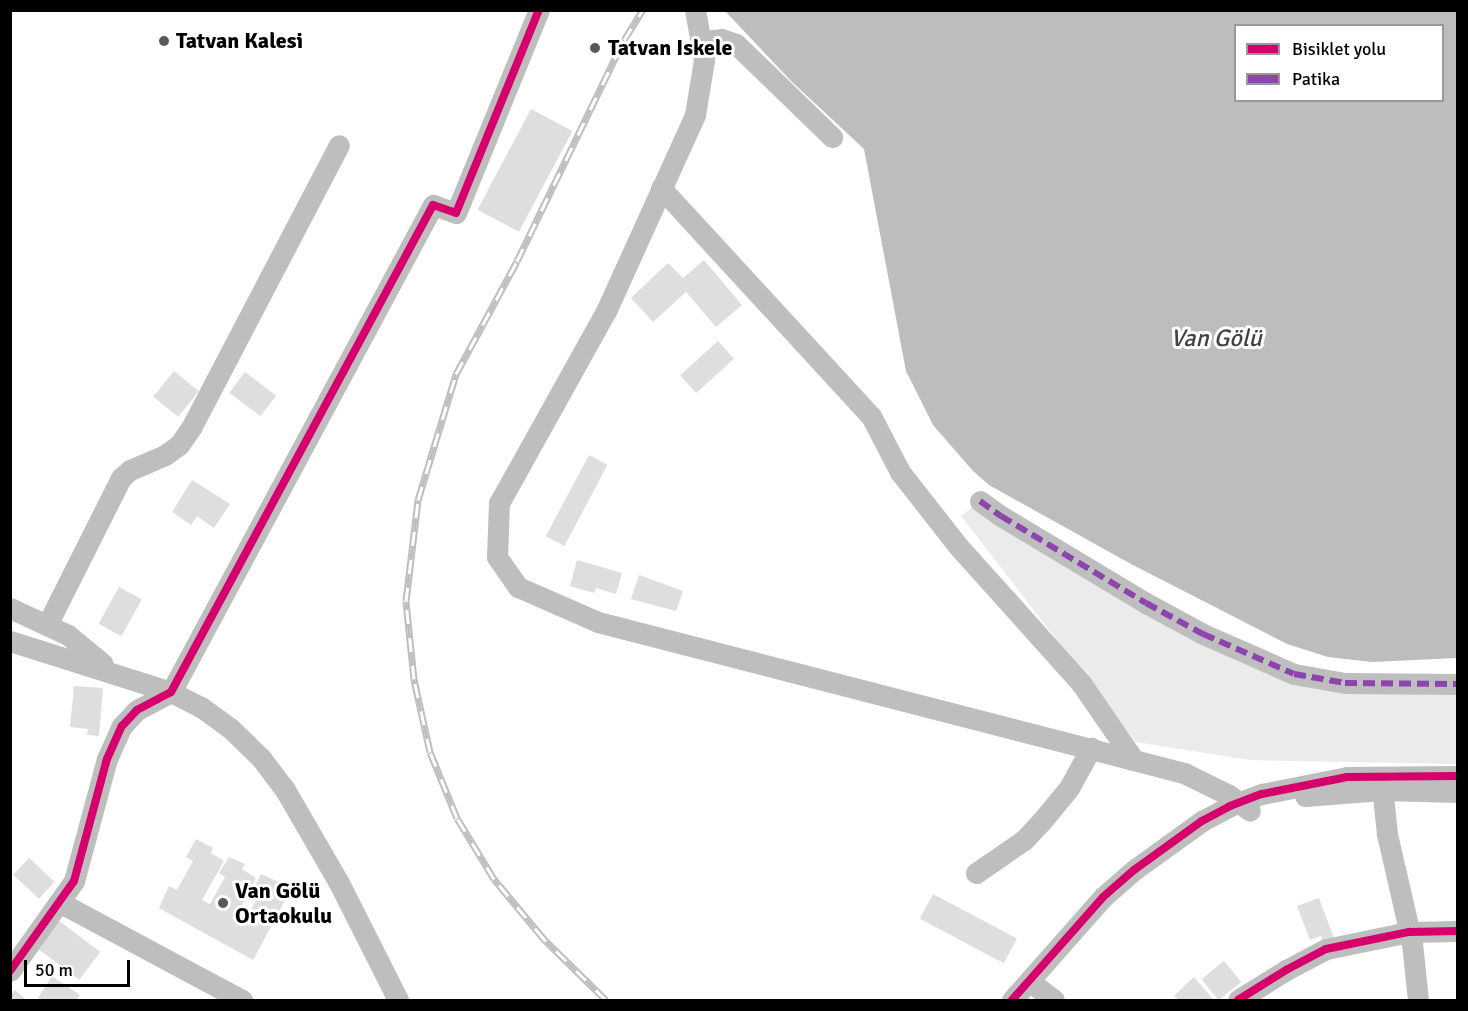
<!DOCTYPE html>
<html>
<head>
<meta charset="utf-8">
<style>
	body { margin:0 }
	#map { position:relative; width:1468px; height:1011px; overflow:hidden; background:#fff; font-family:Signika,sans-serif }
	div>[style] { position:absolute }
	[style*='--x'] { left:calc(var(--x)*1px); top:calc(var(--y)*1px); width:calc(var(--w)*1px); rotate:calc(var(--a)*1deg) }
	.green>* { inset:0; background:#ebebeb }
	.water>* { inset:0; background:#bdbdbd }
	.building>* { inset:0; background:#dedede; transform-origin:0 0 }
	.minor>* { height:21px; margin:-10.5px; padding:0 10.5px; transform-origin:10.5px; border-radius:10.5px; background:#bebebe }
	.rail>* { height:7px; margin-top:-3.5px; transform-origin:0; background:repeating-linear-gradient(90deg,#fff 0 14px,#bebebe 0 28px); box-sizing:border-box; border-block:2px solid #bebebe }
	.quiet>* { height:6px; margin-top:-3px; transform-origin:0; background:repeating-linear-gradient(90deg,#8e44ad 0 12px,transparent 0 18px) }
	.cycleway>* { height:8px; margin:-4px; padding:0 4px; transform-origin:4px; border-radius:4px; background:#d6006c }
	.dots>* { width:16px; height:16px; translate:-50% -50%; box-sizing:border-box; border:3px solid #fff; border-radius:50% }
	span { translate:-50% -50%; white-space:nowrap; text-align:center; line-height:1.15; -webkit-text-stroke:6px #fff; paint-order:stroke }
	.poi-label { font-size:22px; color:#000; font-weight:700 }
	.left { translate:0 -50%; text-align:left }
	.water-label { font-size:24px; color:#424242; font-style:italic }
	.frame { position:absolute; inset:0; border:12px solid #000; pointer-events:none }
	.legend { position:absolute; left:1234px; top:24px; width:210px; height:78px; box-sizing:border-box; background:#fff; border:2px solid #999; margin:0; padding:8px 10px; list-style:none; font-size:18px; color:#000 }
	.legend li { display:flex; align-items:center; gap:12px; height:30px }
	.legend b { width:30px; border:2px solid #999 }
	.scale { position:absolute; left:24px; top:960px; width:106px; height:27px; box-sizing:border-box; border:3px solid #000; border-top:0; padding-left:8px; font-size:18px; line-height:21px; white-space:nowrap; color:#000; -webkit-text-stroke:4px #fff; paint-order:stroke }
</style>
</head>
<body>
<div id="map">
	<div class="green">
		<div style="clip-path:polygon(980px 501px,1294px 674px,1457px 684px,1457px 764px,1250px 760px,1136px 742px,961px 516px)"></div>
	</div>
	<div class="water">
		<div style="clip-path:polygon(evenodd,725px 11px,1457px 11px,1457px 658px,1372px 662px,1328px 657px,1287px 644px,1131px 564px,989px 485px,973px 471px,933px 425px,906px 371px,864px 149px,791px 81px,725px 11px,1236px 26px,1442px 26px,1442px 100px,1236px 100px,1236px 26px)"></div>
	</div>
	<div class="building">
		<div style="left:531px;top:109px;width:47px;height:114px;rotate:28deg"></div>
		<div style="clip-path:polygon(704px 260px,742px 305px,716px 327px,686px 292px,653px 322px,631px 298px,668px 263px,683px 278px)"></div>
		<div style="left:718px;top:341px;width:24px;height:51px;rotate:48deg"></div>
		<div style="left:174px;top:371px;width:32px;height:33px;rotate:39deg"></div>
		<div style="left:245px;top:372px;width:39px;height:26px;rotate:37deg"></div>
		<div style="left:589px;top:455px;width:21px;height:92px;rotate:28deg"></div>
		<div style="clip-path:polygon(192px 480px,230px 504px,214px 528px,197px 516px,191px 525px,172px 512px)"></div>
		<div style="clip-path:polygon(577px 560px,622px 573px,616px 594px,596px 588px,594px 593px,570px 586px)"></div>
		<div style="clip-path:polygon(639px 575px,683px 591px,676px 611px,631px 599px)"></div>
		<div style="left:119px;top:587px;width:26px;height:42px;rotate:29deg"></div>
		<div style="clip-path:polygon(74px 686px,103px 688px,99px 736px,87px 735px,88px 729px,70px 727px)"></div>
		<div style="clip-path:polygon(196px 839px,213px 848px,211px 853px,224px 861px,202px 900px,210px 904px,225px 877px,219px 873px,229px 857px,245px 864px,242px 869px,256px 878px,236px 916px,245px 921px,259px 895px,252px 892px,261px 874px,281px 883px,279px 888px,289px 893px,253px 960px,159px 908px,169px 886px,177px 890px,193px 861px,186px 857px)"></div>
		<div style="left:29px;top:858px;width:35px;height:23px;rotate:43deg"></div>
		<div style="left:933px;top:894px;width:95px;height:28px;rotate:28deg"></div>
		<div style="clip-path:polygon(1319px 898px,1334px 938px,1323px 942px,1321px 936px,1310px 940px,1297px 906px)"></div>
		<div style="left:58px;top:920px;width:53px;height:35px;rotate:37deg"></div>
		<div style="left:1224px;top:961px;width:27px;height:29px;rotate:51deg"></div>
		<div style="clip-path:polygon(52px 976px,80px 995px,76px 1000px,42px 1000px,38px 998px)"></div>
		<div style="clip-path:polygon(1194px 977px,1213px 999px,1211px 1000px,1179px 1000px,1174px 996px)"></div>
		<div style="clip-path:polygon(15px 990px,26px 1000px,10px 1000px,10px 995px)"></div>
	</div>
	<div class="minor">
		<div style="--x:695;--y:10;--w:51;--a:79.8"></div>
		<div style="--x:704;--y:60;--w:56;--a:99.3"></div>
		<div style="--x:695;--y:115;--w:215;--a:114.4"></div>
		<div style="--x:606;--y:311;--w:220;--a:119.1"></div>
		<div style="--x:499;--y:503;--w:54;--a:92.1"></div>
		<div style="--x:497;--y:557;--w:37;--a:55"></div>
		<div style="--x:518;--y:587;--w:87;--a:23.6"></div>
		<div style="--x:598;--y:622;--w:605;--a:14.45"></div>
		<div style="--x:1184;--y:773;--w:50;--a:26.1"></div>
		<div style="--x:1229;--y:795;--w:26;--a:37"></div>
		<div style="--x:701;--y:41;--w:21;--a:-5"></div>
		<div style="--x:722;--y:39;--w:15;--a:20"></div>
		<div style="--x:736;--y:44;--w:134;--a:44.1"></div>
		<div style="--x:661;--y:188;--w:310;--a:47.4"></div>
		<div style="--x:871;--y:416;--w:63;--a:62.6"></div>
		<div style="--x:900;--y:472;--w:94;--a:51.9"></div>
		<div style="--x:958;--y:546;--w:184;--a:48.1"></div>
		<div style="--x:1081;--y:683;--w:93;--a:55.5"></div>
		<div style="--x:980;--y:501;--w:26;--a:36"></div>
		<div style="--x:1001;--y:516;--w:169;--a:31"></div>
		<div style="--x:1146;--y:603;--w:65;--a:28.5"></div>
		<div style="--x:1203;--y:634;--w:99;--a:23.7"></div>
		<div style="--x:1294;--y:674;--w:52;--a:10"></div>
		<div style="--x:1345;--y:683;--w:113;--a:0.5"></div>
		<div style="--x:10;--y:608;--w:64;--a:25"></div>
		<div style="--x:68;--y:635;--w:45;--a:39.6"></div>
		<div style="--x:47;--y:625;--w:165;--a:-63.3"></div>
		<div style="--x:121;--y:478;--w:12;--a:-42"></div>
		<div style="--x:130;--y:470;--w:38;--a:-23"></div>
		<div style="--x:165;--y:455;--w:17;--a:-36"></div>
		<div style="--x:179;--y:445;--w:21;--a:-55"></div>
		<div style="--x:191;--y:428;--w:319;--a:-62.4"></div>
		<div style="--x:10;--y:641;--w:169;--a:17.6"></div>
		<div style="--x:171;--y:692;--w:34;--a:27"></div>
		<div style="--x:201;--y:707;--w:36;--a:36"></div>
		<div style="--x:230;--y:728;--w:43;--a:44.1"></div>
		<div style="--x:261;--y:758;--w:38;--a:53"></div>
		<div style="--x:284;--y:788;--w:108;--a:59.9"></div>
		<div style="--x:338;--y:881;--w:133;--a:63.2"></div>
		<div style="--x:1381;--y:777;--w:57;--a:84"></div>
		<div style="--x:1387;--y:834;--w:112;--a:77.1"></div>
		<div style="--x:1412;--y:943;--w:57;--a:84"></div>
		<div style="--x:1305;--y:796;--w:77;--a:-4.5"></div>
		<div style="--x:1382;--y:790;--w:76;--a:1.5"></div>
		<div style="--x:976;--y:873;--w:58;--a:-34.5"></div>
		<div style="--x:1024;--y:840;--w:25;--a:-47"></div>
		<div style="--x:1041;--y:822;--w:44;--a:-50.5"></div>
		<div style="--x:1069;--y:788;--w:46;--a:-61.2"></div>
		<div style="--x:59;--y:902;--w:208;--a:28.2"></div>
		<div style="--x:10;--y:971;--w:110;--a:-54.6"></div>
		<div style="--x:74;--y:881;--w:126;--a:-74.9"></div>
		<div style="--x:107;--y:759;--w:36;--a:-66"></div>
		<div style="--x:122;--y:726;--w:22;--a:-47"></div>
		<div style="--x:137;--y:710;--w:38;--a:-28"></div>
		<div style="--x:171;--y:692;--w:553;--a:-61.72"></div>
		<div style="--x:433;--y:205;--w:24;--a:19"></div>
		<div style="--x:456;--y:213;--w:219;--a:-67.8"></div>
		<div style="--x:1029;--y:981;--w:31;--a:37"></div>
		<div style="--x:1012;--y:1000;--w:137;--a:-48.5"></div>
		<div style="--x:1103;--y:897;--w:41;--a:-41.1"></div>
		<div style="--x:1134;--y:870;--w:84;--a:-35.8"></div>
		<div style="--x:1202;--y:821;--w:32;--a:-28"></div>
		<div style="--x:1230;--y:806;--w:34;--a:-21"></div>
		<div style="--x:1262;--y:794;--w:87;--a:-11.3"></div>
		<div style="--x:1347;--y:777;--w:111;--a:-0.5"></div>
		<div style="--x:1238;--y:1000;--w:57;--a:-32"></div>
		<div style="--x:1286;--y:970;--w:45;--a:-27.7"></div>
		<div style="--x:1326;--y:949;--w:85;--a:-11.6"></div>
		<div style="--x:1409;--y:932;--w:49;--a:-1.2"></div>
	</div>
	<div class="rail">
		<div style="--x:606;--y:1000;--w:87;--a:-135.5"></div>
		<div style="--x:544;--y:939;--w:78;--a:-129.8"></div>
		<div style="--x:494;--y:879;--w:71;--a:-121.2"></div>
		<div style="--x:457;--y:818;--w:71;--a:-112.2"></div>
		<div style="--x:430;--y:752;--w:75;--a:-102.4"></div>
		<div style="--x:414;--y:679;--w:78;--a:-95.9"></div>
		<div style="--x:406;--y:601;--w:102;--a:-83.2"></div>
		<div style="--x:418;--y:500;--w:132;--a:-73.2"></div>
		<div style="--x:456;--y:374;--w:128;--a:-61.6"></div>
		<div style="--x:517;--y:261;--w:246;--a:-64.2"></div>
		<div style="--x:624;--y:40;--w:36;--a:-58"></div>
	</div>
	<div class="quiet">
		<div style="--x:980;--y:501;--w:26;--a:36"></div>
		<div style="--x:1001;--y:516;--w:169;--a:31"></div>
		<div style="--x:1146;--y:603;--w:65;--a:28.5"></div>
		<div style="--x:1203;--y:634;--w:99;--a:23.7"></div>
		<div style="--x:1294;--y:674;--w:52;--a:10"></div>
		<div style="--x:1345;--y:683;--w:113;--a:0.5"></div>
	</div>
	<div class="cycleway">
		<div style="--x:10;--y:971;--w:110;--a:-54.6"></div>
		<div style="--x:74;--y:881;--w:126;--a:-74.9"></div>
		<div style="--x:107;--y:759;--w:36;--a:-66"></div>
		<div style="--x:122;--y:726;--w:22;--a:-47"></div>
		<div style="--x:137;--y:710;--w:38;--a:-28"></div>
		<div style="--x:171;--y:692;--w:553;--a:-61.72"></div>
		<div style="--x:433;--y:205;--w:24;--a:19"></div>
		<div style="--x:456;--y:213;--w:219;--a:-67.8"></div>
		<div style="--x:1012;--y:1000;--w:137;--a:-48.5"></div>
		<div style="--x:1103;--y:897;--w:41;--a:-41.1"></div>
		<div style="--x:1134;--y:870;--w:84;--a:-35.8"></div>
		<div style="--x:1202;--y:821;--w:32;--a:-28"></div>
		<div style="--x:1230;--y:806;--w:34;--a:-21"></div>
		<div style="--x:1262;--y:794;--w:87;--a:-11.3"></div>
		<div style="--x:1347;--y:777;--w:111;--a:-0.5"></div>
		<div style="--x:1238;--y:1000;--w:57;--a:-32"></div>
		<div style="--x:1286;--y:970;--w:45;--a:-27.7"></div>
		<div style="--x:1326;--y:949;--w:85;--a:-11.6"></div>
		<div style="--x:1409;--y:932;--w:49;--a:-1.2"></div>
	</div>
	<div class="dots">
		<div style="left:164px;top:41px;background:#595959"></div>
		<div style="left:595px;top:48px;background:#595959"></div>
		<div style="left:223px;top:903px;background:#595959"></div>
	</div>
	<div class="poi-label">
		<span class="left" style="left:176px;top:41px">Tatvan Kalesi</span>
		<span class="left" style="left:608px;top:48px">Tatvan Iskele</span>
		<span class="left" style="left:235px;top:903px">Van Gölü<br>Ortaokulu</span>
	</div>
	<div class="water-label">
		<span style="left:1216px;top:339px">Van Gölü</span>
	</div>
	<div class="frame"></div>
	<ul class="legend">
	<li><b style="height:8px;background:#d6006c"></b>Bisiklet yolu</li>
	<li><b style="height:8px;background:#8e44ad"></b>Patika</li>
	</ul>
	<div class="scale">50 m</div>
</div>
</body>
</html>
